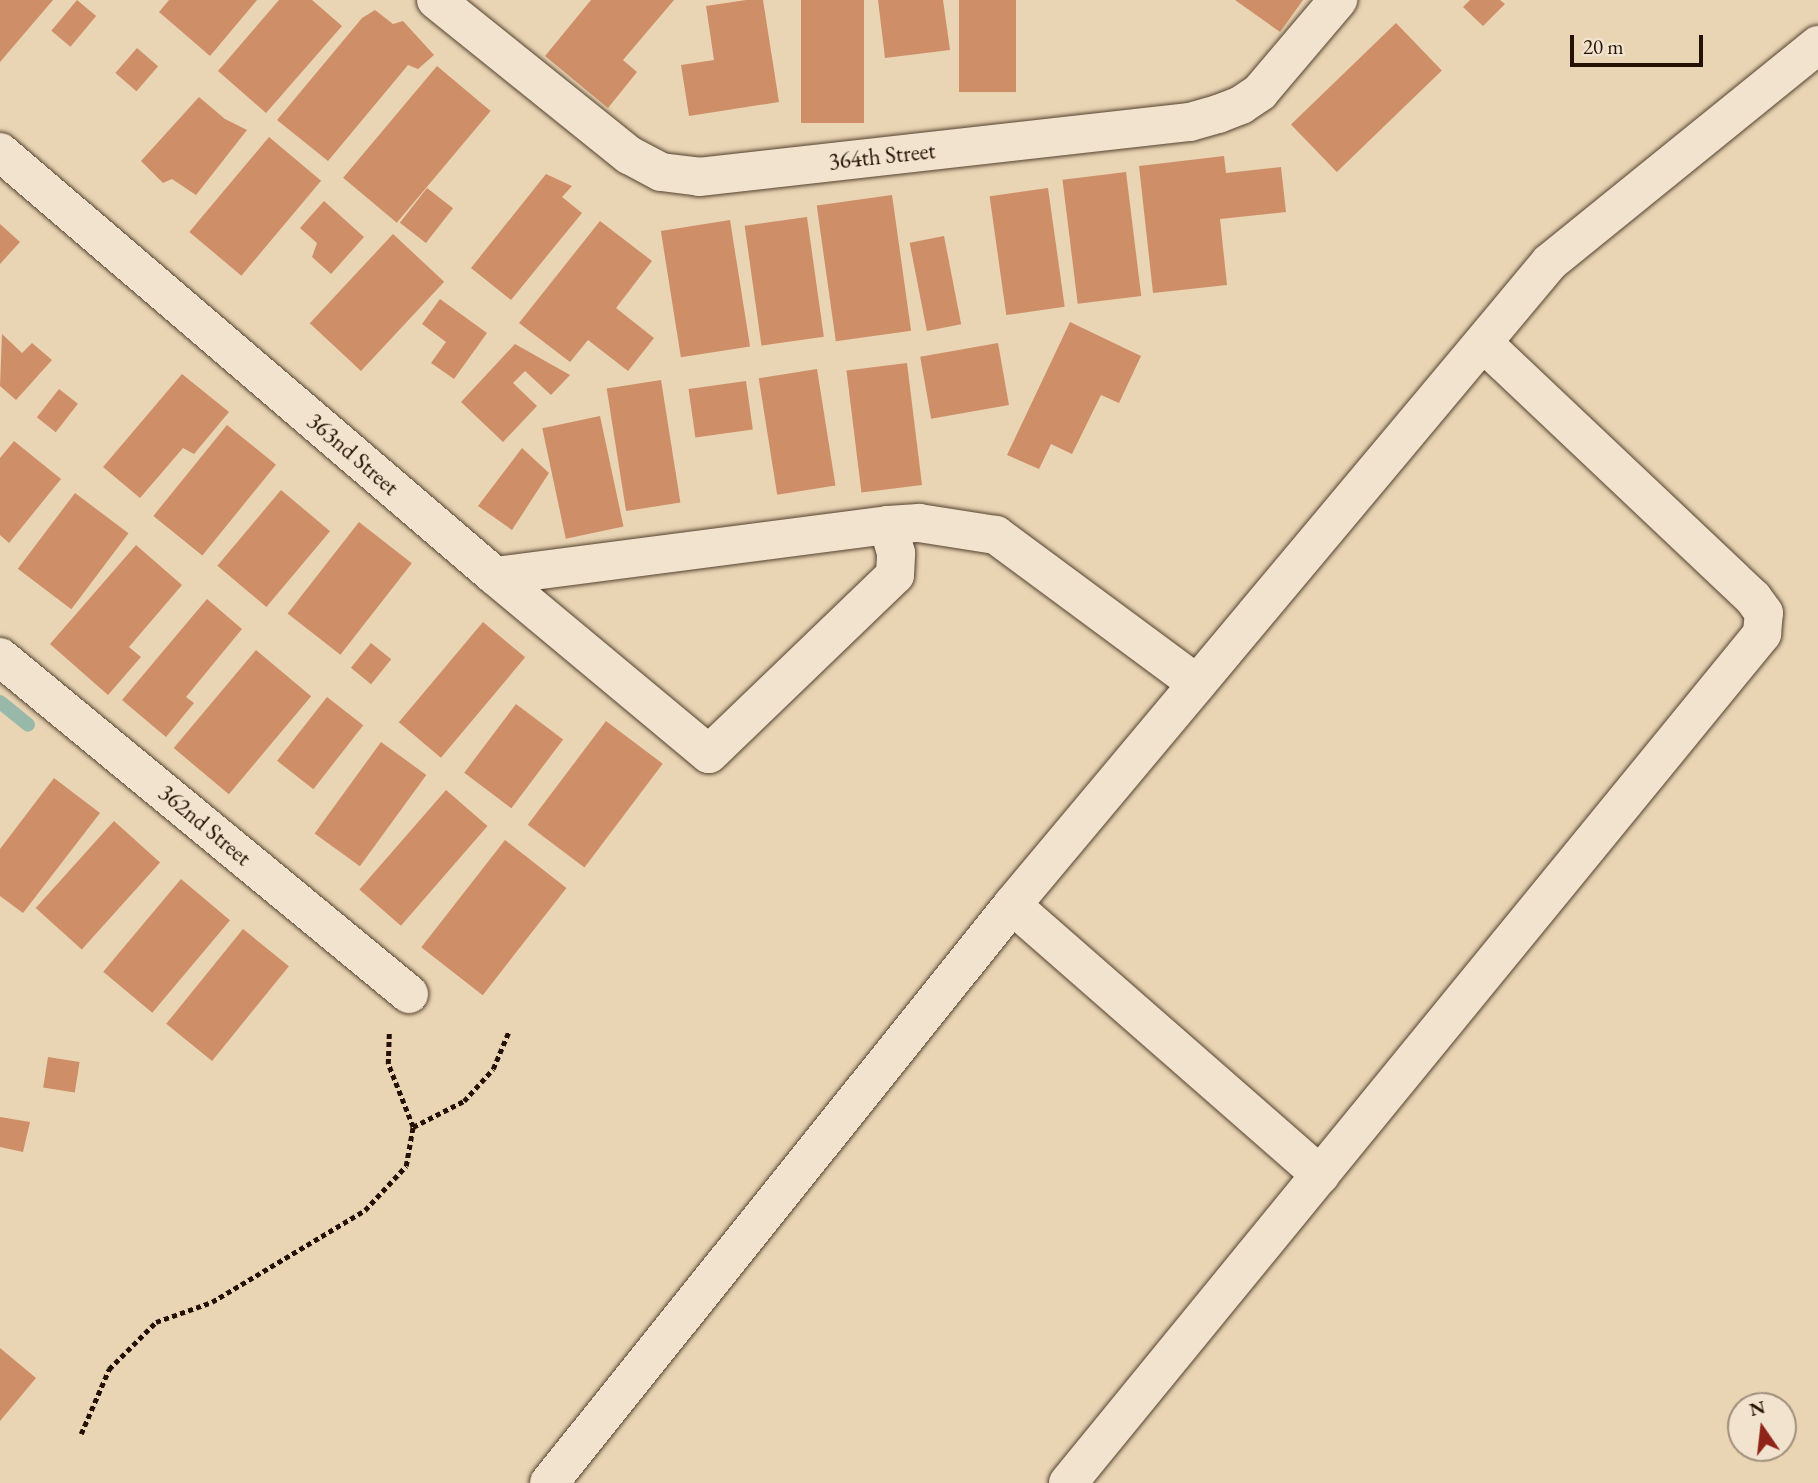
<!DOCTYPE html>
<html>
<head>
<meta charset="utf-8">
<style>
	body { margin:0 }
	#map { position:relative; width:1818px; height:1483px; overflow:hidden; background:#e9d4b4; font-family:"EB Garamond",serif }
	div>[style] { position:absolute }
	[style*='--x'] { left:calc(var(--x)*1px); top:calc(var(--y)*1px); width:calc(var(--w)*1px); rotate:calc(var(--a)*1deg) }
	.stream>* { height:14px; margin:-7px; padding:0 7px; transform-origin:7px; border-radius:7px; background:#98b8aa }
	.building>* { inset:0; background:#ce8f68; transform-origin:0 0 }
	.path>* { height:4.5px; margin-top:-2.25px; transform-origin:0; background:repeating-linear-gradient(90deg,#231102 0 5px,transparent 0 8.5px) }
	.roads { filter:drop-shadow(0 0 2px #54422e) drop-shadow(0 0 2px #54422e) }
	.minor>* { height:38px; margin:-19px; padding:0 19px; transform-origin:19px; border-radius:19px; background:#f1e3ce }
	span { translate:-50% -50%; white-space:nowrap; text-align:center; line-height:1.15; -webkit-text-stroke:7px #f1e3ce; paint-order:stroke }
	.street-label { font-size:23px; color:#231102 }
	.north { position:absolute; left:1727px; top:1392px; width:70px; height:70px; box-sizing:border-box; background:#f1e3ce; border:2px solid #9f8f7c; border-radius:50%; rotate:346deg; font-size:19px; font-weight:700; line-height:28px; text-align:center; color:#231102 }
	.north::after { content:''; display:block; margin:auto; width:24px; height:32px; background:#8f2418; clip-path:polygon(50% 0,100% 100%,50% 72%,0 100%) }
	.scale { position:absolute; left:1570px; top:35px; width:133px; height:32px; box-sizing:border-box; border:4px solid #231102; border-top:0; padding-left:9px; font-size:21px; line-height:24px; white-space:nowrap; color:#231102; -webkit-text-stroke:5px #f1e3ce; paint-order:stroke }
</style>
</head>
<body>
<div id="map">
	<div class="stream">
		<div style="--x:0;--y:702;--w:36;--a:39"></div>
	</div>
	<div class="building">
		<div style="clip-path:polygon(0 0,53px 0,0 62px)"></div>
		<div style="left:77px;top:0;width:25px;height:40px;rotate:40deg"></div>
		<div style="clip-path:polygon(169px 0,257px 0,210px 56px,159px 12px)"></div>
		<div style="clip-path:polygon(279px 0,312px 0,342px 26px,266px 113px,218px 71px)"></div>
		<div style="clip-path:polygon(591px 0,674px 0,623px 60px,637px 72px,608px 108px,545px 56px)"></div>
		<div style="clip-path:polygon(746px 0,763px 0,779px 102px,689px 116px,681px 65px,714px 60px,706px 6px)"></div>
		<div style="left:801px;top:0;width:63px;height:123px"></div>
		<div style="clip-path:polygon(878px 0,943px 0,950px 50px,885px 58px)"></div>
		<div style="left:959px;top:0;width:57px;height:92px"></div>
		<div style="clip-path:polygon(1235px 0,1303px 0,1280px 32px)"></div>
		<div style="clip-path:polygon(1470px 0,1500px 0,1505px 4px,1483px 26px,1463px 7px)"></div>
		<div style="clip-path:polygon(375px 10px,393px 24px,403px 21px,434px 55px,418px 69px,408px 65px,328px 161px,277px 120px,362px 18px)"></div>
		<div style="left:1396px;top:23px;width:66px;height:146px;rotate:46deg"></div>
		<div style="left:137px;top:48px;width:28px;height:33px;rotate:41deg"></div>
		<div style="left:437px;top:66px;width:70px;height:146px;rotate:40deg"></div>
		<div style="clip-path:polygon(199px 97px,225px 119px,247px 130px,196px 195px,172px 179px,163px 183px,141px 161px)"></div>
		<div style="left:269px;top:137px;width:68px;height:124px;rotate:40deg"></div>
		<div style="clip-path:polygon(1224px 156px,1226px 173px,1281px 167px,1286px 212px,1220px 219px,1227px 285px,1153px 293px,1139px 166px)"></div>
		<div style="left:1126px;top:172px;width:125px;height:64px;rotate:83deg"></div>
		<div style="clip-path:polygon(546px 174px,572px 186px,562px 197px,582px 213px,511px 300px,471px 268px)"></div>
		<div style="left:427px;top:188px;width:33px;height:44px;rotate:38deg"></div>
		<div style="left:1048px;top:188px;width:120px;height:59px;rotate:82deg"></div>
		<div style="left:892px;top:195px;width:137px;height:76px;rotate:82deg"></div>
		<div style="clip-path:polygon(324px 201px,364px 237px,331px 274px,312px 257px,317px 243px,300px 228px)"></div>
		<div style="left:807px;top:217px;width:121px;height:63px;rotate:82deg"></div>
		<div style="left:730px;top:220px;width:128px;height:70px;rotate:81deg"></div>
		<div style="clip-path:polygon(600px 221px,652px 261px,616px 308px,654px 338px,628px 371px,588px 340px,570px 362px,519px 323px)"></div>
		<div style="clip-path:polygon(0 224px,20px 242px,0 264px)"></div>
		<div style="left:393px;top:234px;width:70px;height:122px;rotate:43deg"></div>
		<div style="left:944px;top:236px;width:90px;height:35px;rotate:79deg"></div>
		<div style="clip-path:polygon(440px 299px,487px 333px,454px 379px,431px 363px,446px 342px,422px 324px)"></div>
		<div style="clip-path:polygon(1070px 322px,1141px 356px,1119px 403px,1101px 395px,1072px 454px,1051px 444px,1039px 469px,1007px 455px)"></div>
		<div style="clip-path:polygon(2px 334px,22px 353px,32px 343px,52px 360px,16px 400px,0 386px)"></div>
		<div style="left:998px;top:343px;width:63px;height:79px;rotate:80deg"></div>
		<div style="clip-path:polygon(515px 344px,570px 375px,551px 395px,525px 371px,513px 383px,537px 406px,503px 442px,461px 402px)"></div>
		<div style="left:907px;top:363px;width:123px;height:61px;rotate:83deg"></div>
		<div style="left:817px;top:369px;width:118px;height:59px;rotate:81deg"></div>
		<div style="clip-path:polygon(182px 374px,229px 412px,194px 454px,183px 448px,140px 498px,103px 467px)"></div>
		<div style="left:661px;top:380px;width:124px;height:55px;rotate:81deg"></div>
		<div style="left:746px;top:381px;width:49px;height:58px;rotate:82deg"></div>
		<div style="left:59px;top:389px;width:24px;height:36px;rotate:38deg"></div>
		<div style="left:600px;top:416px;width:113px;height:59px;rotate:78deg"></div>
		<div style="left:227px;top:425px;width:63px;height:117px;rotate:39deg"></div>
		<div style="clip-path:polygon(14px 441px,61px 479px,9px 543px,0 535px,0 458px)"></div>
		<div style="clip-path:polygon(522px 448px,549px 473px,512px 530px,478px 506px)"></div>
		<div style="left:281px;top:490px;width:64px;height:99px;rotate:40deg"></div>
		<div style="left:75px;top:493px;width:67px;height:95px;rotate:37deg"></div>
		<div style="left:359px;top:522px;width:67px;height:116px;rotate:38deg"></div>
		<div style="clip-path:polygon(136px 545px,182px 585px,129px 647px,141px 657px,108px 695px,50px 644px)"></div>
		<div style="clip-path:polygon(207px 599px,242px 629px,186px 697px,194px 703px,166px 737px,122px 700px)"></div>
		<div style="left:483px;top:622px;width:55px;height:131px;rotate:40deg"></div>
		<div style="left:371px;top:643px;width:26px;height:32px;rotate:39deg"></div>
		<div style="left:256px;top:650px;width:72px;height:128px;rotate:40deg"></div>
		<div style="left:327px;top:697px;width:46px;height:81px;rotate:38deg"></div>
		<div style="left:516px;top:704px;width:59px;height:86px;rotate:37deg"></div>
		<div style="left:606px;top:721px;width:71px;height:130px;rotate:37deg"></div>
		<div style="left:381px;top:742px;width:56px;height:113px;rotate:36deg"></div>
		<div style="clip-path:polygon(54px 778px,100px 813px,23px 913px,0 896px,0 849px)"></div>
		<div style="left:446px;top:790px;width:55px;height:132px;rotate:41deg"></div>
		<div style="left:114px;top:821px;width:62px;height:117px;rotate:42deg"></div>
		<div style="left:505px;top:840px;width:78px;height:136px;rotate:38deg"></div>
		<div style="left:181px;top:879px;width:64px;height:121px;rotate:40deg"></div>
		<div style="left:243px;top:929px;width:59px;height:122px;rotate:39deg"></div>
		<div style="left:48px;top:1057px;width:32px;height:31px;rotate:9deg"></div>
		<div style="clip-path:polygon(0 1117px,30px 1122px,23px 1152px,0 1147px)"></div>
		<div style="clip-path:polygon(0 1348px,36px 1378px,0 1421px)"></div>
	</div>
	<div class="path">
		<div style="--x:413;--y:1127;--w:57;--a:-27"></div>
		<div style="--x:464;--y:1101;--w:43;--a:-47.8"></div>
		<div style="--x:493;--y:1069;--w:41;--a:-67.2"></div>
		<div style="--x:81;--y:1434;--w:71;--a:-66.7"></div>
		<div style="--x:109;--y:1369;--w:66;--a:-45"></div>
		<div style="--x:156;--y:1322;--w:59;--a:-19.7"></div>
		<div style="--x:212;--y:1302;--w:179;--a:-31"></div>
		<div style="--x:365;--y:1210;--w:60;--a:-47"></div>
		<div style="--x:406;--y:1166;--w:40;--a:-80"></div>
		<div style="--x:413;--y:1127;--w:68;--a:-111.6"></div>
		<div style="--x:388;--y:1064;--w:33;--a:-88"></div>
	</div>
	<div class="roads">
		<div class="minor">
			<div style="--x:436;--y:0;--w:248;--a:38.8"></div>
			<div style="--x:629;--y:155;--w:36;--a:28"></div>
			<div style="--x:661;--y:172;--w:38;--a:7"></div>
			<div style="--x:699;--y:177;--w:494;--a:-6.4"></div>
			<div style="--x:1190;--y:122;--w:29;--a:-16"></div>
			<div style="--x:1218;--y:114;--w:25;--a:-21"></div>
			<div style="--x:1241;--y:105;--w:23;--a:-34"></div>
			<div style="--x:1260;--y:92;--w:121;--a:-49.7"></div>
			<div style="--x:0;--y:152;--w:652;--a:40.58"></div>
			<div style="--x:495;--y:576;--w:278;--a:39.8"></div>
			<div style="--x:709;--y:754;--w:258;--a:-43.9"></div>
			<div style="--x:895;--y:575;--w:22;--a:-87"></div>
			<div style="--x:896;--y:553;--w:29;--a:-106"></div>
			<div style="--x:888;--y:525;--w:396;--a:172.6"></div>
			<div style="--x:888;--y:525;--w:31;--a:-4"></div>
			<div style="--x:919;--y:523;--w:78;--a:8.9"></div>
			<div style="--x:996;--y:535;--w:250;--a:36.5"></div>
			<div style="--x:0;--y:657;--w:530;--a:39.49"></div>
			<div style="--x:1012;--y:905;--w:410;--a:41.2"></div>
			<div style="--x:549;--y:1483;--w:741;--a:-51.3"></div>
			<div style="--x:1012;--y:905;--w:838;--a:-50.08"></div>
			<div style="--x:1550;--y:262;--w:345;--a:-39"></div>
			<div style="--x:1068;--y:1483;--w:1097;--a:-50.74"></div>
			<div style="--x:1762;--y:634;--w:21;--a:-85"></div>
			<div style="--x:1764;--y:613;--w:19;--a:-126"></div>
			<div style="--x:1753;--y:598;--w:371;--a:-136.6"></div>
		</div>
	</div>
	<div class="street-label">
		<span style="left:882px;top:156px;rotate:-6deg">364th Street</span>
		<span style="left:353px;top:454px;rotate:41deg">363nd Street</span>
		<span style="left:205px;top:825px;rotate:40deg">362nd Street</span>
	</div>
	<div class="north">N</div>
	<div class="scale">20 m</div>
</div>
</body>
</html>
